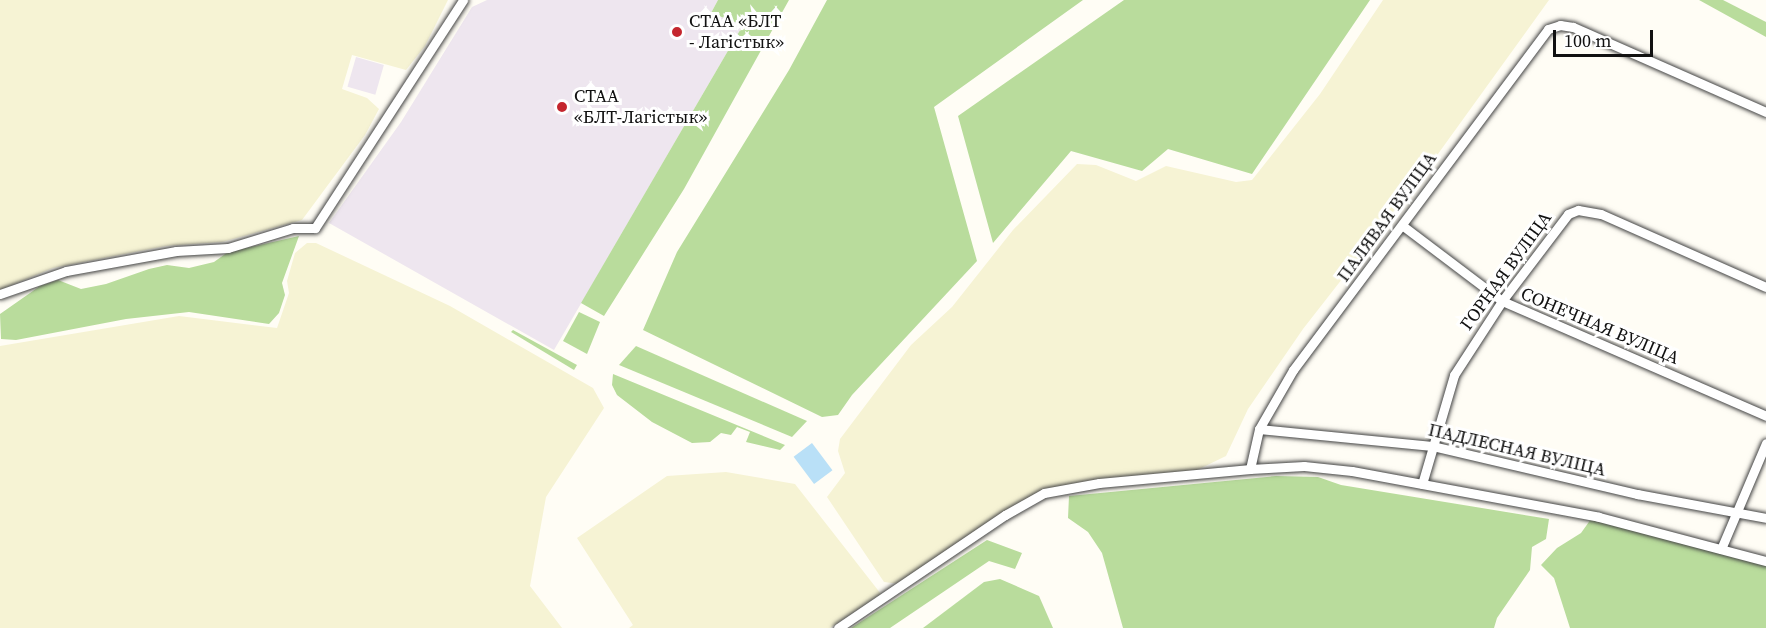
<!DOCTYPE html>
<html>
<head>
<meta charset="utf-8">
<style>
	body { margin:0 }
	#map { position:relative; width:1766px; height:628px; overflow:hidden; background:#fffdf5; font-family:"Source Serif 4",serif }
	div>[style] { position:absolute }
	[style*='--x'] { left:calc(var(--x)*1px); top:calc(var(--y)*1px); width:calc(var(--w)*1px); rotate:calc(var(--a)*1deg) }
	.industrial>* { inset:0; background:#eee6ef; transform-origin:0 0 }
	.farmland>* { inset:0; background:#f6f3d4 }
	.forest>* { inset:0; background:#b9dc9c }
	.water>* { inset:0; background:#b9e0f7; transform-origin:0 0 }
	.roads { filter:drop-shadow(0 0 2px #444) drop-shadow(0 0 2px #444) }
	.minor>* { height:9px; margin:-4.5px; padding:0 4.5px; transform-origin:4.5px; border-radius:4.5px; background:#fff }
	.dots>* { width:16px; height:16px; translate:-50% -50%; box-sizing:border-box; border:3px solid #fff; border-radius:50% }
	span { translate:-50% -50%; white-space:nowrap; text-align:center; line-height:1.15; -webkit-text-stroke:6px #fff; paint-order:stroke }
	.poi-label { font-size:18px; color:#111 }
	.left { translate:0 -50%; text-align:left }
	.street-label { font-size:18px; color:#111 }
	.scale { position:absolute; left:1553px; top:30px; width:100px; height:27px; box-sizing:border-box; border:3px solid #111; border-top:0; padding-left:8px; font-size:18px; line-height:21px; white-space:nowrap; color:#111; -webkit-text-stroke:4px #fff; paint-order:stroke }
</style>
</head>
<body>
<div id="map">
	<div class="industrial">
		<div style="clip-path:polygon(487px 0,718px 0,711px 13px,743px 25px,554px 350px,329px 223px,401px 122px,472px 7px)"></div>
		<div style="left:356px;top:57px;width:29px;height:31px;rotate:16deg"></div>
	</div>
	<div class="farmland">
		<div style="clip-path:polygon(0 0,448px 0,425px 46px,406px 70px,352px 55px,342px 89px,367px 98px,379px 109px,365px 135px,302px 220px,222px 242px,166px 246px,53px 268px,0 290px)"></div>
		<div style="clip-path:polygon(1383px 0,1549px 0,1417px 183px,1303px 329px,1248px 409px,1226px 456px,1197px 470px,1043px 490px,900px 584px,884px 582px,827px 497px,845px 473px,838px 451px,840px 439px,911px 345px,952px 307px,1013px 230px,1077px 164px,1096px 165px,1136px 181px,1166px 166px,1236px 182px,1252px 180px,1320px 94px)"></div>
		<div style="clip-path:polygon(307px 243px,316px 243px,450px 306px,593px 388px,604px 408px,546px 497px,530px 586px,562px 628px,0 628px,0 346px,179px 316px,277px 328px,289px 293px,287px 281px,295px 253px)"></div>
		<div style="clip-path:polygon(726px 472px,795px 484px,881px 594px,830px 628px,629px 628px,633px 625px,577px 538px,667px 476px)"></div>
	</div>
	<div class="forest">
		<div style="clip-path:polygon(718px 0,789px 0,684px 189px,604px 316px,581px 303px,743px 25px,711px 13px)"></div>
		<div style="clip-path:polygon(827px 0,1083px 0,934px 107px,977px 261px,852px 395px,838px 415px,822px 417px,643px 330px,677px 252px,789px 70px)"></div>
		<div style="clip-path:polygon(1124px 0,1370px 0,1252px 174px,1168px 149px,1142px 171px,1071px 151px,993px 243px,958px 116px)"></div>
		<div style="clip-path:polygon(1699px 0,1723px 0,1766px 22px,1766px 37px)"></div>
		<div style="clip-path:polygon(299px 236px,282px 283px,285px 295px,279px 313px,269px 324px,189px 312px,126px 319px,16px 340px,1px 339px,0 314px,40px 286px,58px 280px,81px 289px,106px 284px,149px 269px,167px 265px,189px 268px,214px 262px,228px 252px)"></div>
		<div style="clip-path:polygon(579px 312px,600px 322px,587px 354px,563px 341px)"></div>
		<div style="clip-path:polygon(513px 330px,577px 365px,574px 370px,511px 332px)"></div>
		<div style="clip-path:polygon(636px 346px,807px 421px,792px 437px,619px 365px)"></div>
		<div style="clip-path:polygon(613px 374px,785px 445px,780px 450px,746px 442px,750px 432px,737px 427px,731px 435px,721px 433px,710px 442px,692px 443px,652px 422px,617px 395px,612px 385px)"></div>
		<div style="clip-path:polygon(1276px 476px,1318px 477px,1341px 485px,1549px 519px,1546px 539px,1532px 547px,1530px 570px,1497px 618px,1494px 628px,1123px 628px,1102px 553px,1088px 532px,1068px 518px,1069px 496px)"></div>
		<div style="clip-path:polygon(1591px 519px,1766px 565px,1766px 628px,1570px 628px,1554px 578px,1541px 565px,1557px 548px,1581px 533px)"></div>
		<div style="clip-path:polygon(987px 540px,1022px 553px,1015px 569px,989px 561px,890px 628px,851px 628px)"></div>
		<div style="clip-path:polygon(1000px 579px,1039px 596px,1053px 628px,923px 628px,984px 582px)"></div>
	</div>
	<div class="water">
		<div style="left:812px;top:443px;width:34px;height:23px;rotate:53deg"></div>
	</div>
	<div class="roads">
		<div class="minor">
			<div style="--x:1403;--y:226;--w:124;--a:37.1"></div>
			<div style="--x:1502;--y:301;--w:288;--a:23.5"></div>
			<div style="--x:0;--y:294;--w:70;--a:-19.2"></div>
			<div style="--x:66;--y:271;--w:112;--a:-10.3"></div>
			<div style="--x:176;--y:251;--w:52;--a:-3.3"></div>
			<div style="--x:228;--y:248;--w:68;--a:-17.1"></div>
			<div style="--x:293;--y:228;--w:22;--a:0"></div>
			<div style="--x:315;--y:228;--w:272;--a:-57"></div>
			<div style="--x:1259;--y:429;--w:174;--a:5.6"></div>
			<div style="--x:1432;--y:446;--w:211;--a:13.2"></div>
			<div style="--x:1637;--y:494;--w:131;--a:10.5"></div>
			<div style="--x:1250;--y:469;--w:41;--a:-77.3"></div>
			<div style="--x:1259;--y:429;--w:68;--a:-60"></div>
			<div style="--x:1293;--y:370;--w:426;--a:-53.2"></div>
			<div style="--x:1548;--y:29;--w:13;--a:-18"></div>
			<div style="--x:1560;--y:25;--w:13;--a:9"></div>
			<div style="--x:1573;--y:27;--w:211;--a:23.8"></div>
			<div style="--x:1422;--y:484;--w:114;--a:-73.6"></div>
			<div style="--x:1454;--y:375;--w:88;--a:-57"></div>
			<div style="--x:1502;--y:301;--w:109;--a:-52.8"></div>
			<div style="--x:1568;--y:214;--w:11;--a:-22"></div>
			<div style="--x:1578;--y:210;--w:23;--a:10"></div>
			<div style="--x:1601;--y:214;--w:180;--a:23.9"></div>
			<div style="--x:1721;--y:549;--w:115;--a:-67"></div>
			<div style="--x:838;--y:628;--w:202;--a:-34.1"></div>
			<div style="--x:1005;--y:515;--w:45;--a:-29.4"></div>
			<div style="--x:1044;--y:493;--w:56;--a:-10.3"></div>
			<div style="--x:1099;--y:483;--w:152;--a:-5.3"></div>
			<div style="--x:1250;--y:469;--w:54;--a:-3.2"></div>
			<div style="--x:1304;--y:466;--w:48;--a:5.9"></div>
			<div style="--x:1352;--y:471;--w:251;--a:10.5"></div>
			<div style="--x:1599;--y:517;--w:173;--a:14.8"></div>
		</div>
	</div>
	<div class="dots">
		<div style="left:677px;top:32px;background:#c4262e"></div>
		<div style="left:562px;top:107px;background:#c4262e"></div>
	</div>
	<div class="poi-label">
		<span class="left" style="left:689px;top:32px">СТАА «БЛТ<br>- Лагістык»</span>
		<span class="left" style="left:574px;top:107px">СТАА<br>«БЛТ-Лагістык»</span>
	</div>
	<div class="street-label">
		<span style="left:1387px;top:217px;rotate:-54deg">ПАЛЯВАЯ ВУЛІЦА</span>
		<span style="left:1506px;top:271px;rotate:-54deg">ГОРНАЯ ВУЛІЦА</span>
		<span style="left:1600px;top:326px;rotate:23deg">СОНЕЧНАЯ ВУЛІЦА</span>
		<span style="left:1517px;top:450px;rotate:13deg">ПАДЛЕСНАЯ ВУЛІЦА</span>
	</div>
	<div class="scale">100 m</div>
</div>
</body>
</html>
